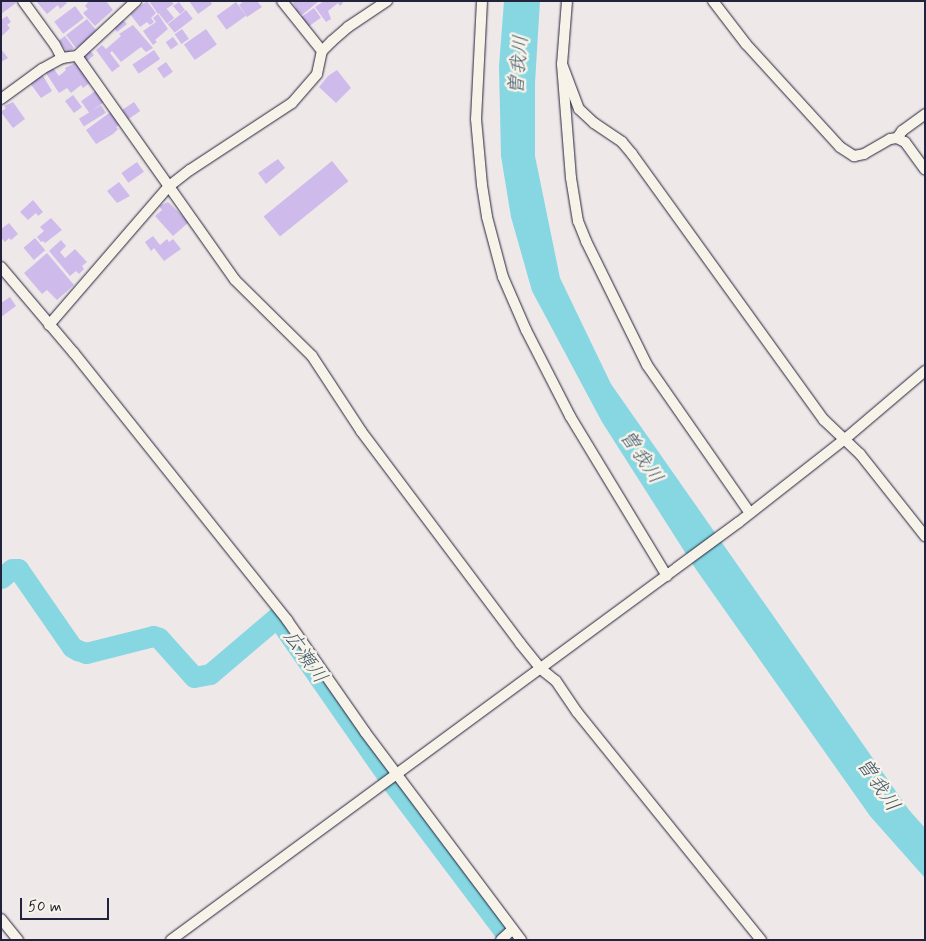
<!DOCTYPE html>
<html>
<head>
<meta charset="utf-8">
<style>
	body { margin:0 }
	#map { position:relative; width:926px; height:941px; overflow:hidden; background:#efe8e9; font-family:Mynerve,"Klee One",sans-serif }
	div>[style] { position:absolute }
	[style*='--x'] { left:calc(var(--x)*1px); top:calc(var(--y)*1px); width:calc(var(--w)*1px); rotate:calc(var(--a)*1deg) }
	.water>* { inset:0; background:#86d7e1 }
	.river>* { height:21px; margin:-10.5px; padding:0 10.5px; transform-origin:10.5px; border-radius:10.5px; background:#86d7e1 }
	.building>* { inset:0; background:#cebaeb; transform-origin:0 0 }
	.roads { filter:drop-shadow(0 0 1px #22223b) drop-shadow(0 0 1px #22223b) }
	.minor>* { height:10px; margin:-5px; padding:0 5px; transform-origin:5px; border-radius:5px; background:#f7f3e8 }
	span { translate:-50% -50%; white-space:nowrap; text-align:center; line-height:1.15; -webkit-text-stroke:5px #f7f3e8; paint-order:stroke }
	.water-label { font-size:20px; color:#40586d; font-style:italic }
	.frame { position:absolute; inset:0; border:2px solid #22223b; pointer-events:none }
	.scale { position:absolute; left:20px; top:898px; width:89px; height:22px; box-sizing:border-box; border:2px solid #22223b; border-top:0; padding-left:6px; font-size:15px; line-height:18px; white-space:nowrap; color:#22223b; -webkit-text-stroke:4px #f7f3e8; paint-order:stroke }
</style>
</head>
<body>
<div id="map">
	<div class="water">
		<div style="clip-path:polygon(504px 1px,540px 1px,535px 83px,535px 156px,560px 278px,611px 384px,909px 810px,925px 828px,925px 878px,870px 816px,695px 568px,602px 422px,532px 291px,511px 217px,501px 156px,499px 66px)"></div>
	</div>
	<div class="river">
		<div style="--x:1;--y:578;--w:14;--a:-39"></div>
		<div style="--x:12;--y:569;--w:6;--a:0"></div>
		<div style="--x:18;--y:569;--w:95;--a:55.3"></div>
		<div style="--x:72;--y:647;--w:6;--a:31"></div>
		<div style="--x:77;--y:650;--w:9;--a:18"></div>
		<div style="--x:86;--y:653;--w:69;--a:-14.2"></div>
		<div style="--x:153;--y:636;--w:6;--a:18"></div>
		<div style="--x:159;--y:638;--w:52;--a:48.1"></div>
		<div style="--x:194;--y:677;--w:16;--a:-11"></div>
		<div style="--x:210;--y:674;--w:88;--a:-40.4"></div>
		<div style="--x:277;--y:617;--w:195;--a:55.2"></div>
		<div style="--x:388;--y:777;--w:204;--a:53"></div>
	</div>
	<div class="building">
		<div style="clip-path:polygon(1px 1px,15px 1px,16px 3px,1px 14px)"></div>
		<div style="clip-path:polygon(36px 1px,65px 1px,67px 3px,60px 9px,58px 5px,47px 14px)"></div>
		<div style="clip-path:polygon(89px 1px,106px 1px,113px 10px,95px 26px,83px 13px,88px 9px,85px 6px)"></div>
		<div style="clip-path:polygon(147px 1px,156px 13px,151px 18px,154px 22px,150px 25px,147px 22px,140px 27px,130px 14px)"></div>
		<div style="clip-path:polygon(149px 1px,171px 1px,174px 4px,158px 14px)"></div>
		<div style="clip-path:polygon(189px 1px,210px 1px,212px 4px,198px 14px)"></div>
		<div style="clip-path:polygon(244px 1px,257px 1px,262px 7px,247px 17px,239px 5px)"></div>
		<div style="clip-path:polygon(295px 1px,319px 1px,302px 15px,295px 10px,296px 8px,293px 3px)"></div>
		<div style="clip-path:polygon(324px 1px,342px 1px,343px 3px,340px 6px,338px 3px,328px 11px,331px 19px,326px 22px,315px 7px)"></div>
		<div style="clip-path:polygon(179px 2px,185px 10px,180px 14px,173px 6px)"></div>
		<div style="left:236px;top:2px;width:17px;height:24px;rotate:54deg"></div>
		<div style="left:75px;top:6px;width:15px;height:26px;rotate:53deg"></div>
		<div style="left:166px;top:8px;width:13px;height:9px;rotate:51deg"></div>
		<div style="left:314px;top:8px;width:12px;height:16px;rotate:55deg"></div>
		<div style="left:186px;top:10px;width:11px;height:23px;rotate:52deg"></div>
		<div style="clip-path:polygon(158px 14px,168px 29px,155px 40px,157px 42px,153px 45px,143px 31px,156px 22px,153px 18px)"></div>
		<div style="clip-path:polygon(7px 16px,11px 22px,7px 25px,10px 28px,1px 37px,1px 20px)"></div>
		<div style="clip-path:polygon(87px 19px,96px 30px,89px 39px,76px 48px,66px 35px)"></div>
		<div style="clip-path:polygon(122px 19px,127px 24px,117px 32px,113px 27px)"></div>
		<div style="clip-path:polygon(133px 25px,153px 48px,146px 52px,141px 47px,121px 62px,112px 51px,110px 53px,120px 66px,112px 72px,96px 50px,102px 45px,106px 49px,121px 36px,119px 34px)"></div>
		<div style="left:182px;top:29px;width:12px;height:9px;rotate:55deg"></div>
		<div style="left:206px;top:29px;width:19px;height:27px;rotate:55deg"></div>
		<div style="left:65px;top:36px;width:15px;height:8px;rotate:53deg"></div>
		<div style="left:173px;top:37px;width:9px;height:9px;rotate:54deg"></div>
		<div style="clip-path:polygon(1px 49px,8px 58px,1px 62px)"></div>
		<div style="clip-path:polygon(89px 50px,94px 55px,86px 62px,81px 56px)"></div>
		<div style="left:154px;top:50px;width:11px;height:26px;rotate:56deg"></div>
		<div style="clip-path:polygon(77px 62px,92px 81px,83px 88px,81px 85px,71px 93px,67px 88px,59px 93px,46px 73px,53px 68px,59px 76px,66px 70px,65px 68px)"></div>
		<div style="left:166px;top:62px;width:12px;height:11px;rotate:55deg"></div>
		<div style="clip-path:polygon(337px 70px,351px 88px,336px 103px,319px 87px,328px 76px)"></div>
		<div style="clip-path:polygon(42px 74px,52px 91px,41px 98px,30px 83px)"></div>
		<div style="left:98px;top:89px;width:14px;height:21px;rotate:54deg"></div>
		<div style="left:73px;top:95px;width:15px;height:10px;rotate:53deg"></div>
		<div style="clip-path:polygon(13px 102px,25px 119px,13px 128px,1px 112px,6px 108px,4px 106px)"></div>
		<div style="left:134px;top:102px;width:11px;height:14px;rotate:56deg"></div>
		<div style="left:101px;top:105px;width:9px;height:26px;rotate:58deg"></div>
		<div style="clip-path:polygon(112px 111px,121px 124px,116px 127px,118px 129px,113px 134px,96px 144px,86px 130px)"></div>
		<div style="clip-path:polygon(278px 159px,285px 168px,266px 184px,258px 173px)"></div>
		<div style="left:332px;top:161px;width:26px;height:88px;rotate:51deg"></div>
		<div style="left:137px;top:162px;width:12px;height:19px;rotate:55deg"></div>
		<div style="clip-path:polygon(119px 182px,130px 196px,117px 203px,107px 191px)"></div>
		<div style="clip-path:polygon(33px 200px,43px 212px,38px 216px,36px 213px,28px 220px,20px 212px)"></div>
		<div style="clip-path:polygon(168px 202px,189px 222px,173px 236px,155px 216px,162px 210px,159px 206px)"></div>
		<div style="clip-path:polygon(51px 218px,62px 230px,45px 243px,43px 241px,41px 242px,37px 237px,44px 231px,40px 227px)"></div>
		<div style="clip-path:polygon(9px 223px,18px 234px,11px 240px,9px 238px,5px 242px,1px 238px,1px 229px)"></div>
		<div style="clip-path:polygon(153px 236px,160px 245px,167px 239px,169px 242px,173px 239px,181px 249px,164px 261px,154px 248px,151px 251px,145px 242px)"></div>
		<div style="left:35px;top:238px;width:16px;height:15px;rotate:50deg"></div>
		<div style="clip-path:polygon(61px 240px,66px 246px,60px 252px,65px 258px,75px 249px,87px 262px,82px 266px,84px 269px,79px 274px,76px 271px,70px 276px,49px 251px)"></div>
		<div style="clip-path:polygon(47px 253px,74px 285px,57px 300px,47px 290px,42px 294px,24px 273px)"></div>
		<div style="clip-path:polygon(10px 297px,16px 306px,1px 317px,1px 303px)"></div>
	</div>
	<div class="roads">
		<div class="minor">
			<div style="--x:23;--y:1;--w:54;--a:54"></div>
			<div style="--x:55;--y:45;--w:15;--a:62"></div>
			<div style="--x:282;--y:1;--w:64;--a:51.3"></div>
			<div style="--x:482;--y:1;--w:118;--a:92.9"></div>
			<div style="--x:476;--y:119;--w:66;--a:84.8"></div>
			<div style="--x:482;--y:185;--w:32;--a:81"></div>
			<div style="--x:487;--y:217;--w:62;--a:75.1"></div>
			<div style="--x:503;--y:277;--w:58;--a:66.5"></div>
			<div style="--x:526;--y:330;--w:97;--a:62.9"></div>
			<div style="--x:570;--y:416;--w:187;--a:58.8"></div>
			<div style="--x:567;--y:1;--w:63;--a:94.5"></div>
			<div style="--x:562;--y:64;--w:114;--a:85.5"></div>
			<div style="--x:571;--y:178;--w:44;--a:80.8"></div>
			<div style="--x:578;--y:221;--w:22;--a:68"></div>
			<div style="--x:586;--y:241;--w:138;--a:63.8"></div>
			<div style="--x:647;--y:365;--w:180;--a:55.2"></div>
			<div style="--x:713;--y:1;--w:54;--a:52.5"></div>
			<div style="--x:746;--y:44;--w:139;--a:47.6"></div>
			<div style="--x:840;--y:147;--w:17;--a:33"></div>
			<div style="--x:854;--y:156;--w:10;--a:-11"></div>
			<div style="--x:864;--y:154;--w:30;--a:-30"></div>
			<div style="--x:890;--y:139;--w:7;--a:-8"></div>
			<div style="--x:897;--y:138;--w:9;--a:27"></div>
			<div style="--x:905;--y:142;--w:34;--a:54"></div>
			<div style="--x:77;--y:56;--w:274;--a:54.8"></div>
			<div style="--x:235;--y:280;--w:108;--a:44.6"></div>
			<div style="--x:312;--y:356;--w:90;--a:56.8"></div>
			<div style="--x:361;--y:431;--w:265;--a:53.1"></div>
			<div style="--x:520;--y:643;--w:33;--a:51"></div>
			<div style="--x:541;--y:669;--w:19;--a:39"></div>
			<div style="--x:556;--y:681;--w:37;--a:56"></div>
			<div style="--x:577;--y:712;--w:293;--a:51.1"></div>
			<div style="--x:562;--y:64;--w:48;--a:69.3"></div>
			<div style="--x:579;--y:109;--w:21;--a:43"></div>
			<div style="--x:594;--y:123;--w:34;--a:34"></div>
			<div style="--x:622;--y:142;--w:16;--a:50"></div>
			<div style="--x:632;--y:154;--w:328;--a:54.2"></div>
			<div style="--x:824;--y:420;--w:50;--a:43.4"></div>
			<div style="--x:860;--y:454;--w:105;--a:51.6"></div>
			<div style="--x:1;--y:99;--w:51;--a:-36.2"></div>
			<div style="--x:42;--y:69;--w:23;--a:-29"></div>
			<div style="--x:62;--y:58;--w:15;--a:-8"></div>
			<div style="--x:77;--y:56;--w:81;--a:-43"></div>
			<div style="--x:897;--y:138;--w:9;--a:-54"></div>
			<div style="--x:902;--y:131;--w:29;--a:-36"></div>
			<div style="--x:1;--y:267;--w:113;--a:49.7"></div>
			<div style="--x:74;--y:353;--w:342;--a:51.4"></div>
			<div style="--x:287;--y:620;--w:136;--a:55.1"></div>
			<div style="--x:365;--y:732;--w:260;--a:53.1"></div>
			<div style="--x:49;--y:325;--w:182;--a:-49.2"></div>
			<div style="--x:168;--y:187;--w:28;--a:-38"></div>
			<div style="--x:190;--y:170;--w:122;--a:-33.3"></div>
			<div style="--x:292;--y:103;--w:38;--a:-49"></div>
			<div style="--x:317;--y:74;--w:24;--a:-78"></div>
			<div style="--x:322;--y:51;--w:14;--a:-45"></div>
			<div style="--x:332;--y:41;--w:21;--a:-41"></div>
			<div style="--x:348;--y:27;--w:47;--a:-33.7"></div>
			<div style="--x:1;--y:919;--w:27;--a:51"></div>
			<div style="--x:171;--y:940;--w:705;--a:-36.35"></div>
			<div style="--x:739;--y:522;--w:135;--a:-38.1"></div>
			<div style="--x:845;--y:439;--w:105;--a:-40.4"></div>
			<div style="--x:501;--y:940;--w:16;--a:-43"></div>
		</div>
	</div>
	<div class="water-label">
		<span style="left:519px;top:65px;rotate:-85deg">曽我川</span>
		<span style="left:641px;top:457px;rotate:56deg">曽我川</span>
		<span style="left:305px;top:657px;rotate:55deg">広瀬川</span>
		<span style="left:878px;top:785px;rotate:56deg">曽我川</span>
	</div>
	<div class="frame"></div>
	<div class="scale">50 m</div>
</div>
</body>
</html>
